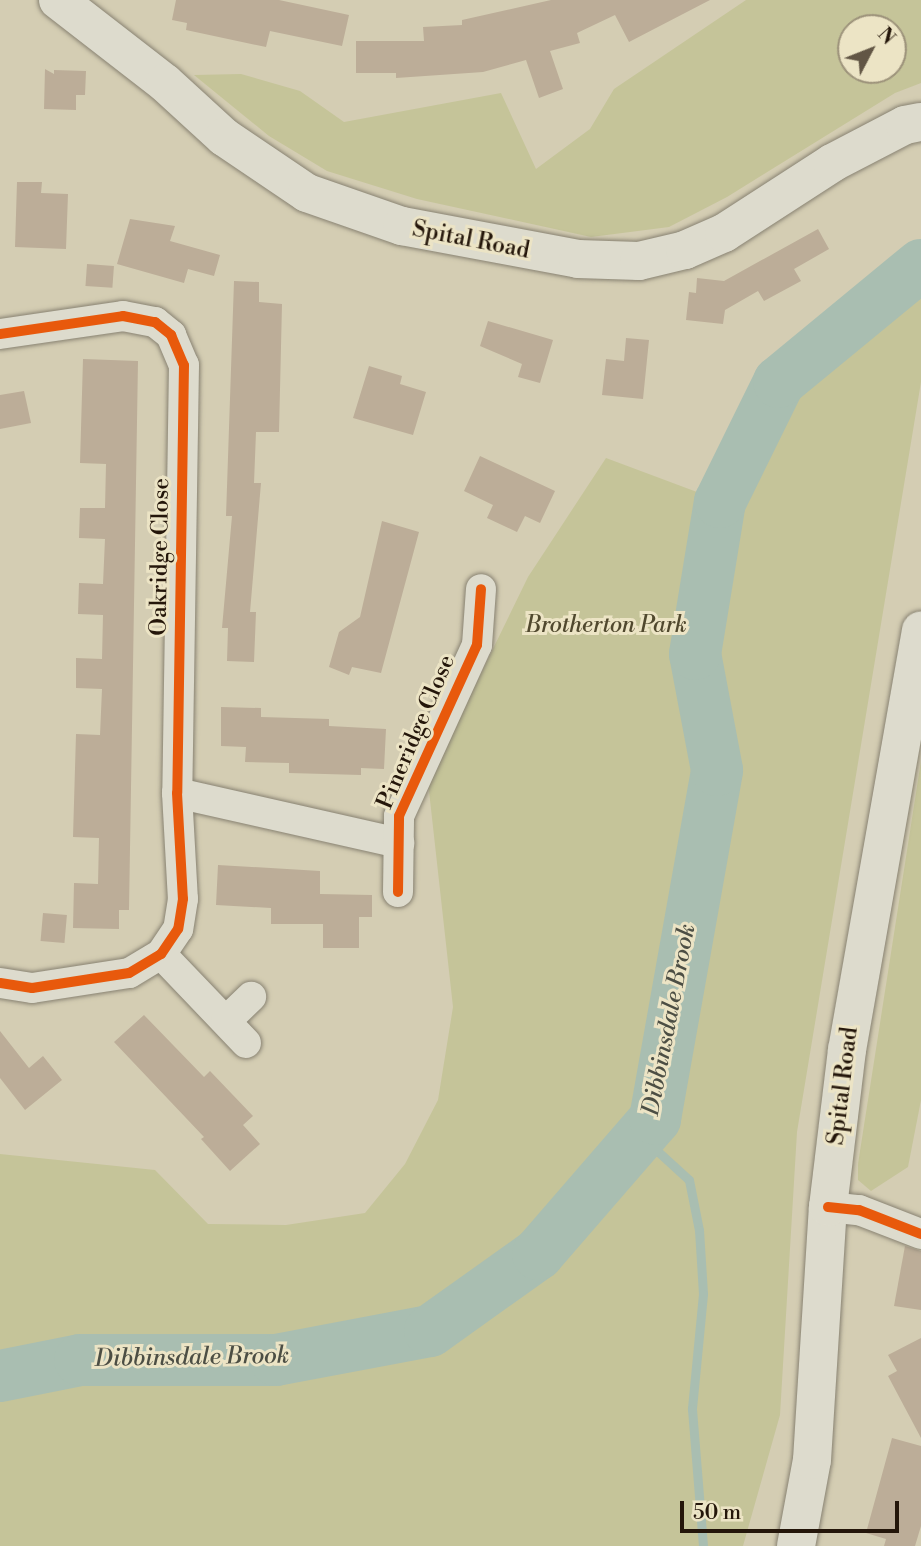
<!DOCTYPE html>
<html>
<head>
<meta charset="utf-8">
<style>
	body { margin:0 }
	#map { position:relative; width:921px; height:1546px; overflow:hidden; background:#d4cdb3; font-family:"Libre Bodoni",serif }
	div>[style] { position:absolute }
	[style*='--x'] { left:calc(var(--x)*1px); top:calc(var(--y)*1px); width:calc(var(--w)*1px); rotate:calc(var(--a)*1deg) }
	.green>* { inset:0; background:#c5c499 }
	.stream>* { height:9px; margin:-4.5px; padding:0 4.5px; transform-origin:4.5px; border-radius:4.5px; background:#a9beb1 }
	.river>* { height:52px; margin:-26px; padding:0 26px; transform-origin:26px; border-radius:26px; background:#a9beb1 }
	.building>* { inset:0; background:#bcad98; transform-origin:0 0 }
	.roads { filter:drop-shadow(0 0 2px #888272) drop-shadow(0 0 2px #888272) }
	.street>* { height:30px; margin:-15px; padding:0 15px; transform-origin:15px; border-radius:15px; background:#dddbcd }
	.secondary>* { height:38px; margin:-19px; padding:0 19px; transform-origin:19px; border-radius:19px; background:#dddbcd }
	.cycleway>* { height:10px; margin:-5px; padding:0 5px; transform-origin:5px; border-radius:5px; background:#e8590c }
	span { translate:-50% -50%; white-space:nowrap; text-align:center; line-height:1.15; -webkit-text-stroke:6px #ece4c5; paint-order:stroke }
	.street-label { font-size:23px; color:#24160a }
	.park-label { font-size:23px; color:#50482e; font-style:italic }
	.water-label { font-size:24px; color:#4c4e44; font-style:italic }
	.north { position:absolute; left:837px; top:14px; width:70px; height:70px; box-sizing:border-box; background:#ece4c5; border:2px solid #9c927a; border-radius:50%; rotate:48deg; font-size:19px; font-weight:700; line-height:28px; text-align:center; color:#24160a }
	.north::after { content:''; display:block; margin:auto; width:24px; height:32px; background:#625645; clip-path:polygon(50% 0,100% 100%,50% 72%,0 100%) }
	.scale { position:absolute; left:680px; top:1501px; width:219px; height:32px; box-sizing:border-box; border:4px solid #24160a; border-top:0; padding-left:9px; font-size:21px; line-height:24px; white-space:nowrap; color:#24160a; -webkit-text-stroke:5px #ece4c5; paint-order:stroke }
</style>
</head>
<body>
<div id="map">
	<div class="green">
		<div style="clip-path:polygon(evenodd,746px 0,921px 0,921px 83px,895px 93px,727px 197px,669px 227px,591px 237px,417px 199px,327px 171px,269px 136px,194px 75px,241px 74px,300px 91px,344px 122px,501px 93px,536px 169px,590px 129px,614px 89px,746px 0,851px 28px,893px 28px,893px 70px,851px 70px,851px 28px)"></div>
		<div style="clip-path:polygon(914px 271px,921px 273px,921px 382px,797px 1132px,780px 1415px,743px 1546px,0 1546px,0 1154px,155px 1170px,208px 1224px,286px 1225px,365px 1213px,405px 1164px,438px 1100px,453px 1007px,428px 782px,528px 577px,606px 458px,721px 501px,779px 382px)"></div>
		<div style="clip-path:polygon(921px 761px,921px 1100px,908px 1167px,871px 1191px,858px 1180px,858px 1164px)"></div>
	</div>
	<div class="stream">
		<div style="--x:641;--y:1136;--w:65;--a:42.5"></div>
		<div style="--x:689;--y:1180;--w:51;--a:78.7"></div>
		<div style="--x:699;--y:1230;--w:64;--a:86.4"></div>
		<div style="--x:703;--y:1294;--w:116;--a:95.5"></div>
		<div style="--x:692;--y:1409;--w:137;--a:85.4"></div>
	</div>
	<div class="river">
		<div style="--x:0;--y:1376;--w:82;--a:-11.3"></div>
		<div style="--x:80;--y:1360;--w:196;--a:0"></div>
		<div style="--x:276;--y:1360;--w:157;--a:-10.7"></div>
		<div style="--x:430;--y:1331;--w:133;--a:-35.5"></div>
		<div style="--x:538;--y:1254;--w:179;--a:-49.1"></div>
		<div style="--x:655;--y:1119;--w:354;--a:-79.9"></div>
		<div style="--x:717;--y:770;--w:118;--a:-100.7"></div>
		<div style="--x:695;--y:654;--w:154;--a:-80.7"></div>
		<div style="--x:720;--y:502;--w:134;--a:-63.8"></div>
		<div style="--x:779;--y:382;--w:184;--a:-39.5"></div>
	</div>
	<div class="building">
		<div style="clip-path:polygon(176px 0,279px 0,349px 15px,342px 46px,270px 31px,266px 47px,186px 30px,187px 23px,172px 20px)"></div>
		<div style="clip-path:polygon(551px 0,710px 0,629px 42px,615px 15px,577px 33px,580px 43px,550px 51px,563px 89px,539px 98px,526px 60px,483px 72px,396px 78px,396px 73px,356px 73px,356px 41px,424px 41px,423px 27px,462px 25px,462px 20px)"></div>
		<div style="clip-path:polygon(45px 69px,54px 74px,54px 70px,86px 71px,85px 95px,76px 95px,76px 110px,44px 109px)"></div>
		<div style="clip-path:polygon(17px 182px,42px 182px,41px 193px,68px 194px,66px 249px,15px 247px)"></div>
		<div style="clip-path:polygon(130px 219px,175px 226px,170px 241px,220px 255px,214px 276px,188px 269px,184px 283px,117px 264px)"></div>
		<div style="clip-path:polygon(818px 229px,829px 249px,794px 269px,801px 281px,764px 301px,758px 291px,725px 310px,723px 324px,686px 320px,689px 292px,696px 293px,697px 278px,724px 281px)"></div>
		<div style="left:87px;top:264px;width:27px;height:22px;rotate:4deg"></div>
		<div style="clip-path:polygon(234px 281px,259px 282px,259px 302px,282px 304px,279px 432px,256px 432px,254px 483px,261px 483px,250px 612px,256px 612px,254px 662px,227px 661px,228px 628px,222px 628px,232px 516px,226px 516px)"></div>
		<div style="clip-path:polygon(488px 321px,553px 340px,540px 383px,518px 377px,522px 364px,480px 346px)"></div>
		<div style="clip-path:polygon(626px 338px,649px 340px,643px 399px,602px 395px,606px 359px,624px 361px)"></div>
		<div style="clip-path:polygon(83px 359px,138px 361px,129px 910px,119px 910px,119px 929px,73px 928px,74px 883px,98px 884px,99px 838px,73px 837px,76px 734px,100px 735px,102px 689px,76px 688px,76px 658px,102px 659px,103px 615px,78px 614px,79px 583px,103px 584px,105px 539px,79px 538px,80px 508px,105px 508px,106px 464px,80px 463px)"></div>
		<div style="clip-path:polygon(369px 366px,402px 376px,400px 384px,426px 392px,413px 435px,353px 418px)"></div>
		<div style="clip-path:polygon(24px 391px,31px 423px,0 429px,0 395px)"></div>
		<div style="clip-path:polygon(480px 456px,555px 491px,540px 523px,525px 516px,517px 532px,487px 518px,493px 505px,464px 491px)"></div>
		<div style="clip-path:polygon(382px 521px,419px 532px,381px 673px,352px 667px,349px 675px,329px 667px,339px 632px,360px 617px)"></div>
		<div style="clip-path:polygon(221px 707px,261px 708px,261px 717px,329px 719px,329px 726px,386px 729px,384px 769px,361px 768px,361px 775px,289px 773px,289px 763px,245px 762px,246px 747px,221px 746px)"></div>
		<div style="clip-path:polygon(218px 865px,320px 871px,320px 894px,372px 895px,372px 917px,359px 917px,359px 948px,323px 948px,323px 924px,271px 924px,271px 908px,216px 905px)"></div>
		<div style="left:43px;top:913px;width:24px;height:28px;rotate:5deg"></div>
		<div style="clip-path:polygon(144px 1015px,204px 1077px,210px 1071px,253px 1116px,243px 1125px,260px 1144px,230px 1171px,201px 1139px,204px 1137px,114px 1042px)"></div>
		<div style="clip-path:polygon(0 1031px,29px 1068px,43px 1056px,62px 1080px,25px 1110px,0 1078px)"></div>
		<div style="clip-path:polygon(905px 1246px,921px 1251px,921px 1310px,894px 1306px)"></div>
		<div style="clip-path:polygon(921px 1338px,921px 1438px,888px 1376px,897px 1371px,888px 1355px)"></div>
		<div style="clip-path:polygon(892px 1438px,921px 1446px,921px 1526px,915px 1546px,884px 1546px,886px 1539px,866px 1533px)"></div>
	</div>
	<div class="roads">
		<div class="street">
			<div style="--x:0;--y:334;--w:124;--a:-8.3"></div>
			<div style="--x:123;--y:316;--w:33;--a:11"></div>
			<div style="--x:155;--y:322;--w:21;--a:39"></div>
			<div style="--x:171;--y:335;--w:33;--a:67"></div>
			<div style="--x:184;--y:365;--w:428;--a:90.9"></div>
			<div style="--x:177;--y:793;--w:106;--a:86.8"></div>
			<div style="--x:183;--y:899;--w:30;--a:99"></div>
			<div style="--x:178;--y:929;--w:30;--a:124"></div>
			<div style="--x:161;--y:954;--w:37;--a:149"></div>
			<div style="--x:129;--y:973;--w:98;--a:171.2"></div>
			<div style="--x:32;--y:988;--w:32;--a:-171"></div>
			<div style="--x:177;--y:793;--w:228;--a:12.7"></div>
			<div style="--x:398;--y:892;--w:76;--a:-89.2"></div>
			<div style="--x:399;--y:816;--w:188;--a:-65.5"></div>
			<div style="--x:477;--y:645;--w:56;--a:-85.9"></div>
			<div style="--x:161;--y:954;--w:123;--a:46.3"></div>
			<div style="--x:226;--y:1021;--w:35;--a:-44"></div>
			<div style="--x:828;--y:1207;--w:31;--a:6"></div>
			<div style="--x:859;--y:1210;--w:66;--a:21.2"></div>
		</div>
		<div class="secondary">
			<div style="--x:58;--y:0;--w:135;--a:37.8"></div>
			<div style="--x:165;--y:83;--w:80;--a:42.5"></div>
			<div style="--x:224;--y:137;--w:100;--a:34"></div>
			<div style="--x:307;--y:193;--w:101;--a:19.2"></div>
			<div style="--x:402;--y:226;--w:179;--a:10.6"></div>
			<div style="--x:578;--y:259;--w:61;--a:1.9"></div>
			<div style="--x:639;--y:261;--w:47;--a:-13.4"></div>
			<div style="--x:685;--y:250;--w:43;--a:-23.6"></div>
			<div style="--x:724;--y:233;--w:129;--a:-32.9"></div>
			<div style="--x:832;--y:163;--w:82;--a:-27.5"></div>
			<div style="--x:905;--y:125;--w:16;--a:-11"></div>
			<div style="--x:796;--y:1546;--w:87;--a:-79.5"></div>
			<div style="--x:812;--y:1460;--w:254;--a:-86.4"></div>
			<div style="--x:828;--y:1207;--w:158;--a:-83.1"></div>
			<div style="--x:847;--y:1050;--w:426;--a:-80"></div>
		</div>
	</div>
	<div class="cycleway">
		<div style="--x:0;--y:334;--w:124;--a:-8.3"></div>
		<div style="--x:123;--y:316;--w:33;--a:11"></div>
		<div style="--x:155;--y:322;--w:21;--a:39"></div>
		<div style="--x:171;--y:335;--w:33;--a:67"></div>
		<div style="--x:184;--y:365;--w:428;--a:90.9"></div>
		<div style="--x:177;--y:793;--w:106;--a:86.8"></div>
		<div style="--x:183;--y:899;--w:30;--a:99"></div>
		<div style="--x:178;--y:929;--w:30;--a:124"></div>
		<div style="--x:161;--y:954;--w:37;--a:149"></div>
		<div style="--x:129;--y:973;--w:98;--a:171.2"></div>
		<div style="--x:32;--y:988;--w:32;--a:-171"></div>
		<div style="--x:398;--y:892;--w:76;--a:-89.2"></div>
		<div style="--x:399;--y:816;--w:188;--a:-65.5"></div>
		<div style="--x:477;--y:645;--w:56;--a:-85.9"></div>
		<div style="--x:828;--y:1207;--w:31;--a:6"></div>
		<div style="--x:859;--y:1210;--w:66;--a:21.2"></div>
	</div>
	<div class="street-label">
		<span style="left:471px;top:240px;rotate:11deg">Spital Road</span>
		<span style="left:160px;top:557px;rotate:-89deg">Oakridge Close</span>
		<span style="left:416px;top:732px;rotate:-67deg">Pineridge Close</span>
		<span style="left:843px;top:1086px;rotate:-83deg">Spital Road</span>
	</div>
	<div class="park-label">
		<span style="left:606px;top:625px">Brotherton Park</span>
	</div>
	<div class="water-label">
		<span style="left:670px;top:1020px;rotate:-79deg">Dibbinsdale Brook</span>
		<span style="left:192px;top:1358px;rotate:-1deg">Dibbinsdale Brook</span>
	</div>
	<div class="north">N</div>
	<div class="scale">50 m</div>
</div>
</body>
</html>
